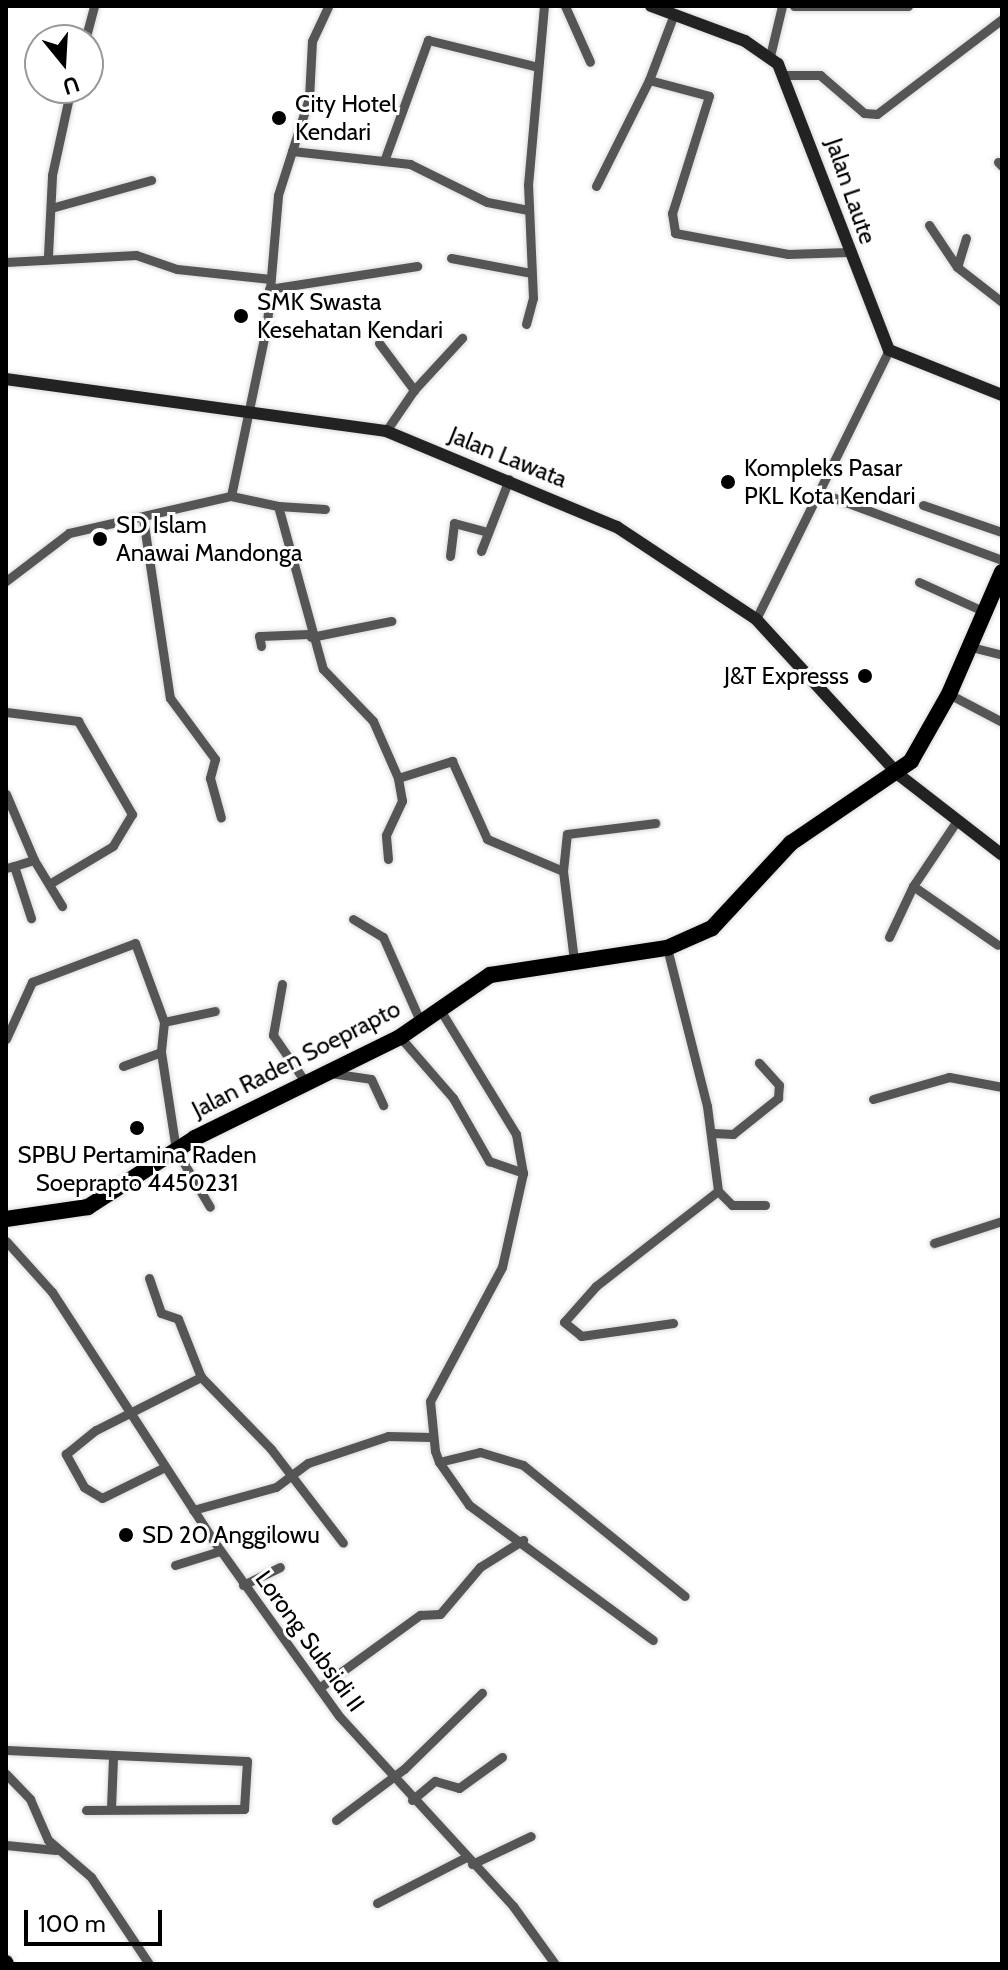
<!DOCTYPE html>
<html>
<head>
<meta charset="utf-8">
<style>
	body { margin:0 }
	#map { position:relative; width:1008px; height:1970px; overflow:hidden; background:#fff; font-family:Cabin,sans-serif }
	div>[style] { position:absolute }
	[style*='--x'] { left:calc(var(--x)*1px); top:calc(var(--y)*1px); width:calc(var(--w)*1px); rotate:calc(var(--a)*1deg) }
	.roads { filter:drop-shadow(0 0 2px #dbdbdb) drop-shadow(0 0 2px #dbdbdb) }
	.street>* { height:9px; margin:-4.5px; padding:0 4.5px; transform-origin:4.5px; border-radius:4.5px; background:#555 }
	.secondary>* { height:12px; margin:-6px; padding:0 6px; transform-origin:6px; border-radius:6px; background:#222 }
	.primary>* { height:14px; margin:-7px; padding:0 7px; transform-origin:7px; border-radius:7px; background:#000 }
	.highway>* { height:16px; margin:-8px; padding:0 8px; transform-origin:8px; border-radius:8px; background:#000 }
	.dots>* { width:22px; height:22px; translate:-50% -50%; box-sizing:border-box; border:4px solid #fff; border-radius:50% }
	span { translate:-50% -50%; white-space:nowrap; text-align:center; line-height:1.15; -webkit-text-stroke:6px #fff; paint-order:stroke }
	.poi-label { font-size:24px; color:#000 }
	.left { translate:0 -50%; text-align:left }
	.right { translate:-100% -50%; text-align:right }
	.street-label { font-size:24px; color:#000 }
	.frame { position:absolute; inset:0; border:8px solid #000; pointer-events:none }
	.north { position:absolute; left:24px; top:24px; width:80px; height:80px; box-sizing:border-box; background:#fff; border:2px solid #999; border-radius:50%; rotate:162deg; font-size:22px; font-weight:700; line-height:32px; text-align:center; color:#000 }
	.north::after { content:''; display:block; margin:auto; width:28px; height:36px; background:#000; clip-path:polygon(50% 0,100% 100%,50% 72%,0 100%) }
	.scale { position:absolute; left:24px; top:1910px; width:138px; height:36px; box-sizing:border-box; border:4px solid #000; border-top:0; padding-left:10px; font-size:24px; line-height:28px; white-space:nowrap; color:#000; -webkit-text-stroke:6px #fff; paint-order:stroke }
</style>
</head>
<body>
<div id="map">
	<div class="roads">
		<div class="street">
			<div style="--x:565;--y:6;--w:61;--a:65.9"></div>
			<div style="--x:794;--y:6;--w:114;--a:0"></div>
			<div style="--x:674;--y:14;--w:71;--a:110.7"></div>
			<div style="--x:649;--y:80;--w:62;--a:14.9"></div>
			<div style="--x:709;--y:96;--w:123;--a:107.5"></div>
			<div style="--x:672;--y:213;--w:20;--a:81"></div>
			<div style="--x:675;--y:233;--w:115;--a:10.5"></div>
			<div style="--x:788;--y:254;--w:60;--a:-1.9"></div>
			<div style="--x:85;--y:40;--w:35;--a:-75"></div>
			<div style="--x:770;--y:56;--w:51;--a:-76.5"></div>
			<div style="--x:786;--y:75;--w:34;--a:0"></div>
			<div style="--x:820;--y:75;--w:58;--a:40.8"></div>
			<div style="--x:864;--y:113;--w:13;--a:4"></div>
			<div style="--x:877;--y:114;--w:157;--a:-37.2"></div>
			<div style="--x:292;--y:151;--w:119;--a:6.3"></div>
			<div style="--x:410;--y:164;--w:86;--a:26.3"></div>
			<div style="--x:487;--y:202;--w:42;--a:11"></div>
			<div style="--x:384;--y:161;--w:129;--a:-70"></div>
			<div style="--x:428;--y:40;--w:113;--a:13.8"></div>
			<div style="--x:998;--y:162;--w:6;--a:45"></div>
			<div style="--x:596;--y:186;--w:119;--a:-63.4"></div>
			<div style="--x:51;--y:208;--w:104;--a:-15.6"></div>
			<div style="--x:929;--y:225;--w:50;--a:56.3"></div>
			<div style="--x:966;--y:238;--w:30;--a:107"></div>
			<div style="--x:957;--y:267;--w:57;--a:37.9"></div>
			<div style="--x:48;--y:255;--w:80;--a:-87.1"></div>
			<div style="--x:52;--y:175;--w:89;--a:-77.7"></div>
			<div style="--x:451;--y:258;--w:81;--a:10.6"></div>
			<div style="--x:6;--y:262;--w:130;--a:-3.1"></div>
			<div style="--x:136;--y:255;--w:43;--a:18.9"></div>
			<div style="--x:177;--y:269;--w:94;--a:6.1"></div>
			<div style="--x:269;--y:289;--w:150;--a:-8.8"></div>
			<div style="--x:526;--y:324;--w:27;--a:-75"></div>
			<div style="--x:533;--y:298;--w:113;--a:-92.5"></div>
			<div style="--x:528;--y:185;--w:180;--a:-84.9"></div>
			<div style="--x:379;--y:343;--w:59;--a:53.3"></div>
			<div style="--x:414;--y:390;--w:50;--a:124.3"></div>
			<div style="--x:414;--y:390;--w:71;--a:-47.3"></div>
			<div style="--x:821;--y:493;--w:193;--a:20.3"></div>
			<div style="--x:231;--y:496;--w:48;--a:12"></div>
			<div style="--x:278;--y:506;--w:169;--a:74.6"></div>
			<div style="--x:323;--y:669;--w:72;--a:46.1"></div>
			<div style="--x:373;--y:721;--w:62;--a:66.3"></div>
			<div style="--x:398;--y:778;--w:57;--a:-17.5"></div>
			<div style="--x:452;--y:761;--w:85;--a:65.8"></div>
			<div style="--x:487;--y:839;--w:82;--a:22.8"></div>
			<div style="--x:563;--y:871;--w:90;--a:83"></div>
			<div style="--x:923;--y:505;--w:83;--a:18.9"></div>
			<div style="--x:278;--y:506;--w:47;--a:3.7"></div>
			<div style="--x:143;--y:518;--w:182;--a:81.5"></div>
			<div style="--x:170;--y:698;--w:76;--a:53.6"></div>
			<div style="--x:215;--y:759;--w:20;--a:105"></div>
			<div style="--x:210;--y:778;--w:41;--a:74.6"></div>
			<div style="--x:481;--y:551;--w:77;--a:-68.7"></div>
			<div style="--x:450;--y:556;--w:33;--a:-83"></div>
			<div style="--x:454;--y:523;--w:31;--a:15"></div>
			<div style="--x:6;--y:581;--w:79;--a:-37.3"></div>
			<div style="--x:69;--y:533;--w:166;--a:-12.9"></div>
			<div style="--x:231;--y:496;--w:176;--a:-78.2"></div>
			<div style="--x:267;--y:324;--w:129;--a:-85.1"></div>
			<div style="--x:278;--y:195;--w:102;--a:-72.3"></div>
			<div style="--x:309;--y:98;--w:57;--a:-87"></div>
			<div style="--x:312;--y:41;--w:38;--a:-65"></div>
			<div style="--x:919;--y:582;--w:72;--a:24.4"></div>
			<div style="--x:756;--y:619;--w:300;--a:-63.7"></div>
			<div style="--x:311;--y:637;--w:82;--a:-11.3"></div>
			<div style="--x:261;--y:646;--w:10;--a:-101"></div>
			<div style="--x:259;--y:636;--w:51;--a:-2.2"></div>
			<div style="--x:971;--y:647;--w:32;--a:14"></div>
			<div style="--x:949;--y:694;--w:60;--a:27.8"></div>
			<div style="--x:6;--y:712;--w:73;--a:7.1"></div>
			<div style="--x:78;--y:721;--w:108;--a:59.9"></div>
			<div style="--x:132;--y:814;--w:37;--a:121"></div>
			<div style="--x:113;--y:846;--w:74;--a:149.3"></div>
			<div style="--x:6;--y:794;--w:72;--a:67"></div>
			<div style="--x:956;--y:822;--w:77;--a:123.9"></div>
			<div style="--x:913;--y:886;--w:103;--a:34.8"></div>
			<div style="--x:388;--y:859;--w:24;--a:-95"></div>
			<div style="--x:386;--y:835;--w:38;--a:-65"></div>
			<div style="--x:402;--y:801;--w:23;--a:-100"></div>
			<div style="--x:14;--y:866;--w:21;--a:-17"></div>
			<div style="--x:34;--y:860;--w:54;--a:58.7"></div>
			<div style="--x:6;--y:868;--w:8;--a:-14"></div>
			<div style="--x:14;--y:866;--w:55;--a:71.9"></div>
			<div style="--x:563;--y:871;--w:37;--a:-84"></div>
			<div style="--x:567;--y:834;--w:89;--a:-7.1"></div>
			<div style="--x:353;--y:919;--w:35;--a:31"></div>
			<div style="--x:383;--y:937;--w:92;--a:66.2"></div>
			<div style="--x:889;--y:937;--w:56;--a:-64.8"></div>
			<div style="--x:667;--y:948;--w:163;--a:75.8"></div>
			<div style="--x:707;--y:1106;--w:86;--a:82.6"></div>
			<div style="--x:718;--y:1191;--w:155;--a:142.1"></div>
			<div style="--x:596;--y:1286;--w:48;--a:131.6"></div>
			<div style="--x:564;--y:1322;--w:22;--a:39"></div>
			<div style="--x:581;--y:1336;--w:93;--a:-8"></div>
			<div style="--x:282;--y:984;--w:52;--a:100"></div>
			<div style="--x:273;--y:1035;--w:58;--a:55.5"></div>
			<div style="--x:439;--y:1008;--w:148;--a:58.6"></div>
			<div style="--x:516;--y:1134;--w:40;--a:80"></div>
			<div style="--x:523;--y:1173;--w:96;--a:102.6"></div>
			<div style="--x:502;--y:1267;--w:152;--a:118.2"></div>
			<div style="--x:430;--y:1401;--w:50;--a:84.3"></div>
			<div style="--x:435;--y:1451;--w:12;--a:70"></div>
			<div style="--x:439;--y:1462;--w:42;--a:-13.7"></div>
			<div style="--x:480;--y:1452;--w:45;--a:16.8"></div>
			<div style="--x:523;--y:1465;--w:208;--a:39"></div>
			<div style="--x:164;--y:1022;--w:52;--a:-12.2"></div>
			<div style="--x:400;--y:1037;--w:81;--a:49"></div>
			<div style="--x:453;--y:1098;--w:73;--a:60.3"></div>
			<div style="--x:489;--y:1161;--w:36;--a:19"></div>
			<div style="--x:6;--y:1039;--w:63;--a:-65.5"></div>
			<div style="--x:32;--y:982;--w:110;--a:-20.7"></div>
			<div style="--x:135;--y:943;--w:84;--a:69.8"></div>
			<div style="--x:164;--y:1022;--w:30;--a:96"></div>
			<div style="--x:123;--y:1066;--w:40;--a:-20.2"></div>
			<div style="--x:161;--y:1052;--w:99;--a:81.3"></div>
			<div style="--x:176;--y:1150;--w:66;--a:59.2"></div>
			<div style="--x:330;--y:1073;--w:41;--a:8.3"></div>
			<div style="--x:371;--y:1079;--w:29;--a:65"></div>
			<div style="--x:873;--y:1099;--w:79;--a:-16.1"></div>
			<div style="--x:949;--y:1077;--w:54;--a:10.7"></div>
			<div style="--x:713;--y:1133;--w:20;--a:3"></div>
			<div style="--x:733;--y:1134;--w:58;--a:-38.7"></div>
			<div style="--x:778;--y:1098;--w:13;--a:-86"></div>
			<div style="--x:779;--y:1085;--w:30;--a:-132"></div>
			<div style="--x:718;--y:1191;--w:20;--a:45"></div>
			<div style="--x:732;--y:1205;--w:33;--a:0"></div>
			<div style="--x:6;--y:1241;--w:69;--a:48"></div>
			<div style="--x:52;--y:1292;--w:296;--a:57"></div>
			<div style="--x:213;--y:1540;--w:216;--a:54.4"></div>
			<div style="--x:339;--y:1716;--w:258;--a:47.5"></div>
			<div style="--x:513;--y:1906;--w:72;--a:54.1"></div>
			<div style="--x:934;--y:1243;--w:71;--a:-17.9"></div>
			<div style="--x:149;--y:1278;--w:37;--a:71"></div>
			<div style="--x:161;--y:1313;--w:18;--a:19"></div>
			<div style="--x:178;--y:1319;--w:62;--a:68.4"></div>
			<div style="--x:201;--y:1377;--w:100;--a:45.8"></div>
			<div style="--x:271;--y:1449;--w:118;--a:52.5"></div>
			<div style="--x:439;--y:1462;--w:52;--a:55.1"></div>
			<div style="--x:469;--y:1505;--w:228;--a:36.3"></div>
			<div style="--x:165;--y:1467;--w:70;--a:153.8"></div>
			<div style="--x:102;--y:1498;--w:21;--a:-149"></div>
			<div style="--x:84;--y:1487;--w:38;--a:-119"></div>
			<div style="--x:66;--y:1454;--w:38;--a:-39"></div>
			<div style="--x:96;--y:1430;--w:118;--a:-26.8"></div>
			<div style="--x:193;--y:1510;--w:86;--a:-15.5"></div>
			<div style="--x:276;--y:1487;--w:40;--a:-37"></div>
			<div style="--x:308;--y:1463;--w:84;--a:-18.6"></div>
			<div style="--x:388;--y:1436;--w:43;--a:1.3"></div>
			<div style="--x:175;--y:1565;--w:47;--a:-17.3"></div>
			<div style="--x:243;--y:1585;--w:41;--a:-25.9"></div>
			<div style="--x:319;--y:1688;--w:125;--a:-35.9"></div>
			<div style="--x:420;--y:1615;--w:20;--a:-3"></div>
			<div style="--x:440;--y:1614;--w:62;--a:-49.6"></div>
			<div style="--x:480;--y:1567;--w:51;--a:-32.1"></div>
			<div style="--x:6;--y:1750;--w:241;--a:2.6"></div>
			<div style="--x:247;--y:1761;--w:48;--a:93.6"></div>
			<div style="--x:244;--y:1809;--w:158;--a:179.6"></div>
			<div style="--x:6;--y:1774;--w:35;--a:46"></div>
			<div style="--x:30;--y:1799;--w:45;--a:66.3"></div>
			<div style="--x:48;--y:1840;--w:57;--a:40.7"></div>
			<div style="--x:91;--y:1877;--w:105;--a:56.3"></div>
			<div style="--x:412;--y:1800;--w:30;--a:-40"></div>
			<div style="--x:435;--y:1781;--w:25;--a:16"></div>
			<div style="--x:459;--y:1788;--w:53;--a:-35.8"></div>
			<div style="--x:111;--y:1808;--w:49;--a:-87.7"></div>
			<div style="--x:336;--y:1820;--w:85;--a:-36.9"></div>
			<div style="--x:404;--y:1769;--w:109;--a:-44.3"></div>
			<div style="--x:6;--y:1845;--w:50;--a:5.7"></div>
			<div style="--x:472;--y:1864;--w:65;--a:-25.4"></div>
			<div style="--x:377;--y:1903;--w:100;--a:-27.3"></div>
		</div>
		<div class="secondary">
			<div style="--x:651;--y:6;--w:100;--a:20.4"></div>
			<div style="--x:745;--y:41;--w:40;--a:34.9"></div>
			<div style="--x:778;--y:64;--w:307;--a:68.8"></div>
			<div style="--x:889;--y:350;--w:122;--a:21.7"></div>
			<div style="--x:6;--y:379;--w:384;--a:7.8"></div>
			<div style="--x:386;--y:431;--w:250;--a:22.6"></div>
			<div style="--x:617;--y:527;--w:167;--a:33.5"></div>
			<div style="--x:756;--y:619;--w:212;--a:47.5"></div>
			<div style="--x:899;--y:775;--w:130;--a:37.8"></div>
		</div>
		<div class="primary">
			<div style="--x:6;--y:1962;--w:2;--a:63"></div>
		</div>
		<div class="highway">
			<div style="--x:6;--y:1219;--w:83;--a:-8.3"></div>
			<div style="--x:88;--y:1207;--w:127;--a:-32.8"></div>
			<div style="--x:195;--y:1138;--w:229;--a:-26.2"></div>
			<div style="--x:400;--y:1037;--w:109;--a:-34.6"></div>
			<div style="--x:490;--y:975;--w:179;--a:-8.7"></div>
			<div style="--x:667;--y:948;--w:49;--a:-24"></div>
			<div style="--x:712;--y:928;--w:116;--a:-47.1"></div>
			<div style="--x:791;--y:843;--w:145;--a:-34.3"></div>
			<div style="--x:911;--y:761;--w:77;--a:-60.4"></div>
			<div style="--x:949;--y:694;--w:133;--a:-66.5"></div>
		</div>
	</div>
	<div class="dots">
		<div style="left:279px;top:118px;background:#000"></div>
		<div style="left:241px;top:316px;background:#000"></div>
		<div style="left:728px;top:482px;background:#000"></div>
		<div style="left:100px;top:539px;background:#000"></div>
		<div style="left:865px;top:676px;background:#000"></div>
		<div style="left:137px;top:1128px;background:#000"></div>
		<div style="left:126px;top:1535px;background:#000"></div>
	</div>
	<div class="poi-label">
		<span class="left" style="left:295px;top:118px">City Hotel<br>Kendari</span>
		<span class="left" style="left:257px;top:316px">SMK Swasta<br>Kesehatan Kendari</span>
		<span class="left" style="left:744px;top:482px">Kompleks Pasar<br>PKL Kota Kendari</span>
		<span class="left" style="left:116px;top:539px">SD Islam<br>Anawai Mandonga</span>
		<span class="right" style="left:849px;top:676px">J&amp;T Expresss</span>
		<span style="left:137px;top:1169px">SPBU Pertamina Raden<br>Soeprapto 4450231</span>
		<span class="left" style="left:142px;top:1535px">SD 20 Anggilowu</span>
	</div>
	<div class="street-label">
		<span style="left:851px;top:191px;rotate:71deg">Jalan Laute</span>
		<span style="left:508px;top:457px;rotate:22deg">Jalan Lawata</span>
		<span style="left:296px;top:1059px;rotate:-27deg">Jalan Raden Soeprapto</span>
		<span style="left:310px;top:1641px;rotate:54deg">Lorong Subsidi II</span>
	</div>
	<div class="frame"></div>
	<div class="north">U</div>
	<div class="scale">100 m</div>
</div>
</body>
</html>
